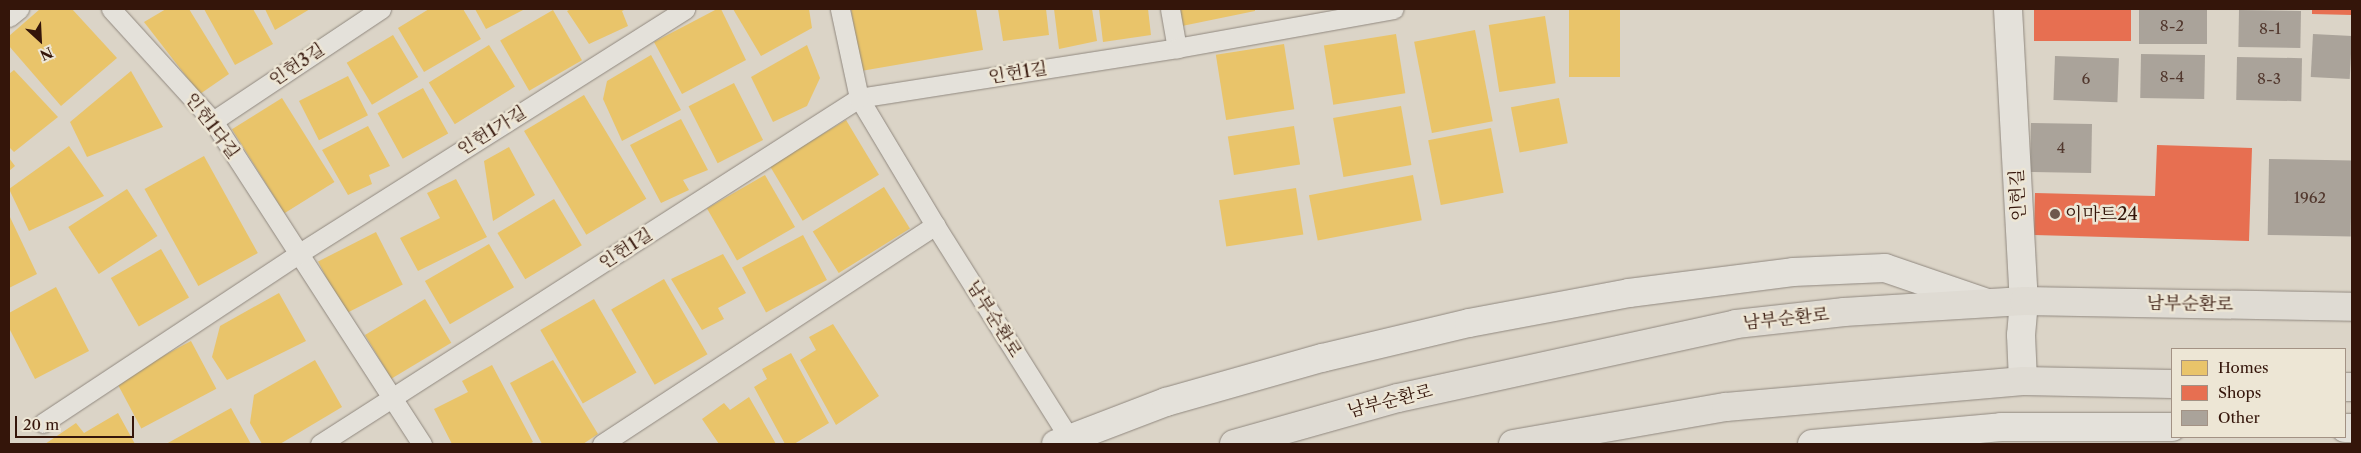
<!DOCTYPE html>
<html>
<head>
<meta charset="utf-8">
<style>
	body { margin:0 }
	#map { position:relative; width:2361px; height:453px; overflow:hidden; background:#dbd4c7; font-family:"Libre Caslon Text","Noto Serif KR",serif }
	div>[style] { position:absolute }
	[style*='--x'] { left:calc(var(--x)*1px); top:calc(var(--y)*1px); width:calc(var(--w)*1px); rotate:calc(var(--a)*1deg) }
	.homes>* { inset:0; background:#e9c46a; transform-origin:0 0 }
	.shops>* { inset:0; background:#e76f51; transform-origin:0 0 }
	.building>* { inset:0; background:#aaa39a; transform-origin:0 0 }
	.roads { filter:drop-shadow(0 0 1px #90887f) drop-shadow(0 0 1px #90887f) }
	.lane>* { height:19px; margin:-9.5px; padding:0 9.5px; transform-origin:9.5px; border-radius:9.5px; background:#e4e1da }
	.street>* { height:28px; margin:-14px; padding:0 14px; transform-origin:14px; border-radius:14px; background:#e4e1da }
	.primary>* { height:28px; margin:-14px; padding:0 14px; transform-origin:14px; border-radius:14px; background:#dfdbd3 }
	.dots>* { width:14px; height:14px; translate:-50% -50%; box-sizing:border-box; border:2px solid #ede6d5; border-radius:50% }
	span { translate:-50% -50%; white-space:nowrap; text-align:center; line-height:1.15; -webkit-text-stroke:5px #ede6d5; paint-order:stroke }
	.number-label { font-size:15px; color:#52382e }
	.number-label span { -webkit-text-stroke-width:0 }
	.street-label { font-size:18px; color:#34150a }
	.poi-label { font-size:18px; color:#34150a }
	.left { translate:0 -50%; text-align:left }
	.frame { position:absolute; inset:0; border:10px solid #34150a; pointer-events:none }
	.legend { position:absolute; left:2171px; top:348px; width:175px; height:90px; box-sizing:border-box; background:#ede6d5; border:1px solid #a39284; margin:0; padding:6px 9px; list-style:none; font-size:15px; color:#34150a }
	.legend li { display:flex; align-items:center; gap:10px; height:25px }
	.legend b { width:25px; border:1px solid #a39284 }
	.north { position:absolute; left:15px; top:15px; width:50px; height:50px; -webkit-text-stroke:4px #ede6d5; paint-order:stroke; rotate:155deg; font-size:14px; font-weight:700; line-height:20px; text-align:center; color:#34150a }
	.north::after { content:''; display:block; margin:auto; width:18px; height:22px; background:#34150a; clip-path:polygon(50% 0,100% 100%,50% 72%,0 100%) }
	.scale { position:absolute; left:15px; top:416px; width:119px; height:22px; box-sizing:border-box; border:2px solid #34150a; border-top:0; padding-left:6px; font-size:15px; line-height:18px; white-space:nowrap; color:#34150a; -webkit-text-stroke:4px #ede6d5; paint-order:stroke }
</style>
</head>
<body>
<div id="map">
	<div class="homes">
		<div style="clip-path:polygon(40px 9px,72px 9px,117px 58px,61px 106px,9px 46px,9px 36px)"></div>
		<div style="clip-path:polygon(166px 9px,189px 9px,229px 74px,200px 94px,144px 22px)"></div>
		<div style="clip-path:polygon(204px 9px,253px 9px,273px 44px,235px 65px)"></div>
		<div style="clip-path:polygon(265px 9px,310px 9px,275px 30px)"></div>
		<div style="clip-path:polygon(429px 9px,463px 9px,481px 39px,424px 72px,398px 28px)"></div>
		<div style="clip-path:polygon(475px 9px,525px 9px,486px 29px)"></div>
		<div style="clip-path:polygon(571px 9px,626px 9px,622px 11px,628px 26px,589px 44px,567px 11px)"></div>
		<div style="clip-path:polygon(717px 9px,721px 9px,746px 60px,682px 94px,654px 42px)"></div>
		<div style="clip-path:polygon(733px 9px,809px 9px,812px 28px,761px 56px)"></div>
		<div style="clip-path:polygon(851px 9px,976px 9px,983px 50px,861px 71px)"></div>
		<div style="clip-path:polygon(998px 9px,1046px 9px,1049px 35px,1003px 41px)"></div>
		<div style="clip-path:polygon(1054px 9px,1092px 9px,1097px 41px,1059px 49px)"></div>
		<div style="clip-path:polygon(1099px 9px,1148px 9px,1151px 35px,1103px 42px)"></div>
		<div style="clip-path:polygon(1178px 9px,1255px 9px,1255px 11px,1182px 26px)"></div>
		<div style="left:1569px;top:9px;width:51px;height:68px"></div>
		<div style="left:553px;top:10px;width:58px;height:61px;rotate:60deg"></div>
		<div style="left:1545px;top:16px;width:68px;height:57px;rotate:81deg"></div>
		<div style="left:1475px;top:30px;width:93px;height:62px;rotate:79deg"></div>
		<div style="left:1396px;top:34px;width:60px;height:73px;rotate:81deg"></div>
		<div style="left:393px;top:35px;width:49px;height:54px;rotate:59deg"></div>
		<div style="left:1284px;top:44px;width:66px;height:69px;rotate:81deg"></div>
		<div style="left:489px;top:45px;width:49px;height:71px;rotate:58deg"></div>
		<div style="clip-path:polygon(807px 45px,820px 78px,807px 106px,773px 122px,751px 77px)"></div>
		<div style="clip-path:polygon(651px 55px,681px 110px,622px 141px,603px 99px,607px 81px)"></div>
		<div style="clip-path:polygon(14px 70px,58px 117px,14px 152px,9px 147px,9px 74px)"></div>
		<div style="clip-path:polygon(131px 71px,163px 127px,87px 157px,70px 122px)"></div>
		<div style="left:348px;top:76px;width:44px;height:55px;rotate:63deg"></div>
		<div style="left:734px;top:83px;width:64px;height:51px;rotate:63deg"></div>
		<div style="left:423px;top:88px;width:52px;height:52px;rotate:61deg"></div>
		<div style="left:584px;top:95px;width:121px;height:70px;rotate:59deg"></div>
		<div style="left:282px;top:98px;width:99px;height:59px;rotate:58deg"></div>
		<div style="left:1559px;top:98px;width:46px;height:49px;rotate:79deg"></div>
		<div style="left:1401px;top:106px;width:60px;height:69px;rotate:80deg"></div>
		<div style="clip-path:polygon(681px 119px,708px 170px,683px 180px,689px 190px,661px 203px,630px 145px)"></div>
		<div style="left:846px;top:120px;width:64px;height:89px;rotate:59deg"></div>
		<div style="clip-path:polygon(368px 126px,390px 166px,369px 175px,372px 184px,348px 195px,322px 150px)"></div>
		<div style="left:1294px;top:126px;width:39px;height:67px;rotate:81deg"></div>
		<div style="left:1491px;top:128px;width:66px;height:64px;rotate:79deg"></div>
		<div style="clip-path:polygon(69px 146px,104px 196px,29px 231px,9px 189px)"></div>
		<div style="clip-path:polygon(509px 147px,535px 195px,493px 221px,484px 161px)"></div>
		<div style="left:204px;top:156px;width:111px;height:68px;rotate:61deg"></div>
		<div style="clip-path:polygon(9px 158px,15px 166px,9px 171px)"></div>
		<div style="left:765px;top:175px;width:60px;height:67px;rotate:60deg"></div>
		<div style="left:1413px;top:175px;width:46px;height:106px;rotate:79deg"></div>
		<div style="clip-path:polygon(456px 179px,487px 237px,418px 271px,400px 238px,440px 218px,427px 193px)"></div>
		<div style="left:884px;top:187px;width:49px;height:84px;rotate:58deg"></div>
		<div style="left:1296px;top:188px;width:47px;height:78px;rotate:81deg"></div>
		<div style="left:127px;top:189px;width:56px;height:70px;rotate:57deg"></div>
		<div style="left:554px;top:199px;width:54px;height:66px;rotate:59deg"></div>
		<div style="clip-path:polygon(9px 215px,37px 274px,9px 288px)"></div>
		<div style="left:376px;top:232px;width:59px;height:65px;rotate:63deg"></div>
		<div style="left:803px;top:235px;width:51px;height:69px;rotate:62deg"></div>
		<div style="left:489px;top:244px;width:50px;height:74px;rotate:60deg"></div>
		<div style="left:161px;top:249px;width:56px;height:58px;rotate:60deg"></div>
		<div style="clip-path:polygon(723px 254px,746px 293px,718px 308px,724px 319px,702px 330px,671px 279px)"></div>
		<div style="left:664px;top:279px;width:87px;height:61px;rotate:60deg"></div>
		<div style="clip-path:polygon(56px 287px,89px 351px,35px 379px,9px 328px,9px 313px)"></div>
		<div style="clip-path:polygon(279px 293px,306px 341px,227px 380px,212px 357px,220px 326px)"></div>
		<div style="left:425px;top:299px;width:51px;height:70px;rotate:59deg"></div>
		<div style="left:594px;top:299px;width:85px;height:62px;rotate:60deg"></div>
		<div style="clip-path:polygon(833px 324px,879px 396px,836px 425px,800px 360px,816px 350px,809px 337px)"></div>
		<div style="left:191px;top:341px;width:54px;height:85px;rotate:62deg"></div>
		<div style="clip-path:polygon(791px 353px,829px 423px,794px 444px,785px 444px,754px 387px,767px 379px,762px 369px)"></div>
		<div style="clip-path:polygon(315px 360px,342px 407px,280px 444px,262px 444px,250px 423px,254px 395px)"></div>
		<div style="clip-path:polygon(553px 360px,598px 434px,583px 444px,542px 444px,510px 383px)"></div>
		<div style="clip-path:polygon(492px 365px,533px 442px,529px 444px,452px 444px,434px 409px,468px 392px,462px 381px)"></div>
		<div style="clip-path:polygon(749px 397px,776px 444px,719px 444px,702px 419px,724px 403px,730px 410px)"></div>
		<div style="clip-path:polygon(231px 408px,251px 444px,166px 444px)"></div>
		<div style="clip-path:polygon(118px 413px,135px 444px,45px 444px,76px 423px,84px 433px)"></div>
	</div>
	<div class="shops">
		<div style="left:2034px;top:9px;width:97px;height:32px"></div>
		<div style="clip-path:polygon(2312px 9px,2352px 9px,2352px 15px,2312px 14px)"></div>
		<div style="clip-path:polygon(2157px 145px,2252px 148px,2249px 241px,2034px 235px,2035px 193px,2155px 196px)"></div>
	</div>
	<div class="building">
		<div style="left:2139px;top:9px;width:68px;height:35px"></div>
		<div style="left:2239px;top:10px;width:62px;height:37px;rotate:1deg"></div>
		<div style="left:2313px;top:34px;width:39px;height:43px;rotate:3deg"></div>
		<div style="left:2141px;top:54px;width:64px;height:44px;rotate:1deg"></div>
		<div style="left:2055px;top:56px;width:64px;height:44px;rotate:2deg"></div>
		<div style="left:2237px;top:57px;width:65px;height:43px;rotate:1deg"></div>
		<div style="left:2031px;top:123px;width:61px;height:49px;rotate:1deg"></div>
		<div style="left:2269px;top:159px;width:83px;height:76px;rotate:1deg"></div>
	</div>
	<div class="roads">
		<div class="lane">
			<div style="--x:111;--y:9;--w:151;--a:47.7"></div>
			<div style="--x:213;--y:121;--w:385;--a:57.1"></div>
			<div style="--x:1170;--y:9;--w:40;--a:80"></div>
			<div style="--x:9;--y:17;--w:13;--a:-39"></div>
			<div style="--x:213;--y:121;--w:202;--a:-33.7"></div>
			<div style="--x:935;--y:225;--w:253;--a:57.8"></div>
			<div style="--x:43;--y:423;--w:306;--a:-33.5"></div>
			<div style="--x:298;--y:254;--w:458;--a:-32.3"></div>
			<div style="--x:320;--y:444;--w:640;--a:-32.7"></div>
			<div style="--x:859;--y:98;--w:322;--a:-8.9"></div>
			<div style="--x:1177;--y:48;--w:220;--a:-10.2"></div>
			<div style="--x:602;--y:444;--w:399;--a:-33.3"></div>
			<div style="--x:935;--y:225;--w:148;--a:-120.9"></div>
			<div style="--x:859;--y:98;--w:91;--a:-102.1"></div>
		</div>
		<div class="street">
			<div style="--x:2008;--y:9;--w:292;--a:86.9"></div>
			<div style="--x:2024;--y:301;--w:34;--a:95"></div>
			<div style="--x:2021;--y:335;--w:46;--a:87.5"></div>
			<div style="--x:2345;--y:428;--w:7;--a:0"></div>
			<div style="--x:1056;--y:444;--w:118;--a:-20.9"></div>
			<div style="--x:1166;--y:402;--w:162;--a:-15.8"></div>
			<div style="--x:1322;--y:358;--w:151;--a:-13.4"></div>
			<div style="--x:1469;--y:323;--w:163;--a:-10.6"></div>
			<div style="--x:1629;--y:293;--w:165;--a:-7.3"></div>
			<div style="--x:1793;--y:272;--w:92;--a:-2.5"></div>
			<div style="--x:1885;--y:268;--w:108;--a:18.9"></div>
			<div style="--x:1812;--y:444;--w:190;--a:-5.1"></div>
			<div style="--x:2001;--y:427;--w:171;--a:0"></div>
		</div>
		<div class="primary">
			<div style="--x:2345;--y:387;--w:7;--a:0"></div>
			<div style="--x:1234;--y:444;--w:170;--a:-15.7"></div>
			<div style="--x:1398;--y:398;--w:346;--a:-12.3"></div>
			<div style="--x:1736;--y:324;--w:109;--a:-6.3"></div>
			<div style="--x:1844;--y:312;--w:180;--a:-3.5"></div>
			<div style="--x:2024;--y:301;--w:328;--a:1"></div>
			<div style="--x:1513;--y:444;--w:216;--a:-9.9"></div>
			<div style="--x:1726;--y:407;--w:298;--a:-5"></div>
			<div style="--x:2023;--y:381;--w:149;--a:1.2"></div>
		</div>
	</div>
	<div class="dots">
		<div style="left:2055px;top:214px;background:#6e584c"></div>
	</div>
	<div class="number-label">
		<span style="left:2172px;top:26px">8-2</span>
		<span style="left:2270px;top:29px">8-1</span>
		<span style="left:2172px;top:77px">8-4</span>
		<span style="left:2086px;top:79px">6</span>
		<span style="left:2269px;top:79px">8-3</span>
		<span style="left:2061px;top:148px">4</span>
		<span style="left:2310px;top:198px">1962</span>
	</div>
	<div class="street-label">
		<span style="left:297px;top:65px;rotate:-34deg">인헌3길</span>
		<span style="left:1018px;top:73px;rotate:-9deg">인헌1길</span>
		<span style="left:212px;top:126px;rotate:53deg">인헌1다길</span>
		<span style="left:492px;top:131px;rotate:-32deg">인헌1가길</span>
		<span style="left:2018px;top:195px;rotate:-93deg">인헌길</span>
		<span style="left:626px;top:249px;rotate:-33deg">인헌1길</span>
		<span style="left:2190px;top:304px;rotate:1deg">남부순환로</span>
		<span style="left:994px;top:319px;rotate:58deg">남부순환로</span>
		<span style="left:1786px;top:319px;rotate:-6deg">남부순환로</span>
		<span style="left:1390px;top:401px;rotate:-14deg">남부순환로</span>
	</div>
	<div class="poi-label">
		<span class="left" style="left:2065px;top:214px">이마트24</span>
	</div>
	<div class="frame"></div>
	<ul class="legend">
	<li><b style="height:14px;background:#e9c46a"></b>Homes</li>
	<li><b style="height:14px;background:#e76f51"></b>Shops</li>
	<li><b style="height:14px;background:#aaa39a"></b>Other</li>
	</ul>
	<div class="north">N</div>
	<div class="scale">20 m</div>
</div>
</body>
</html>
